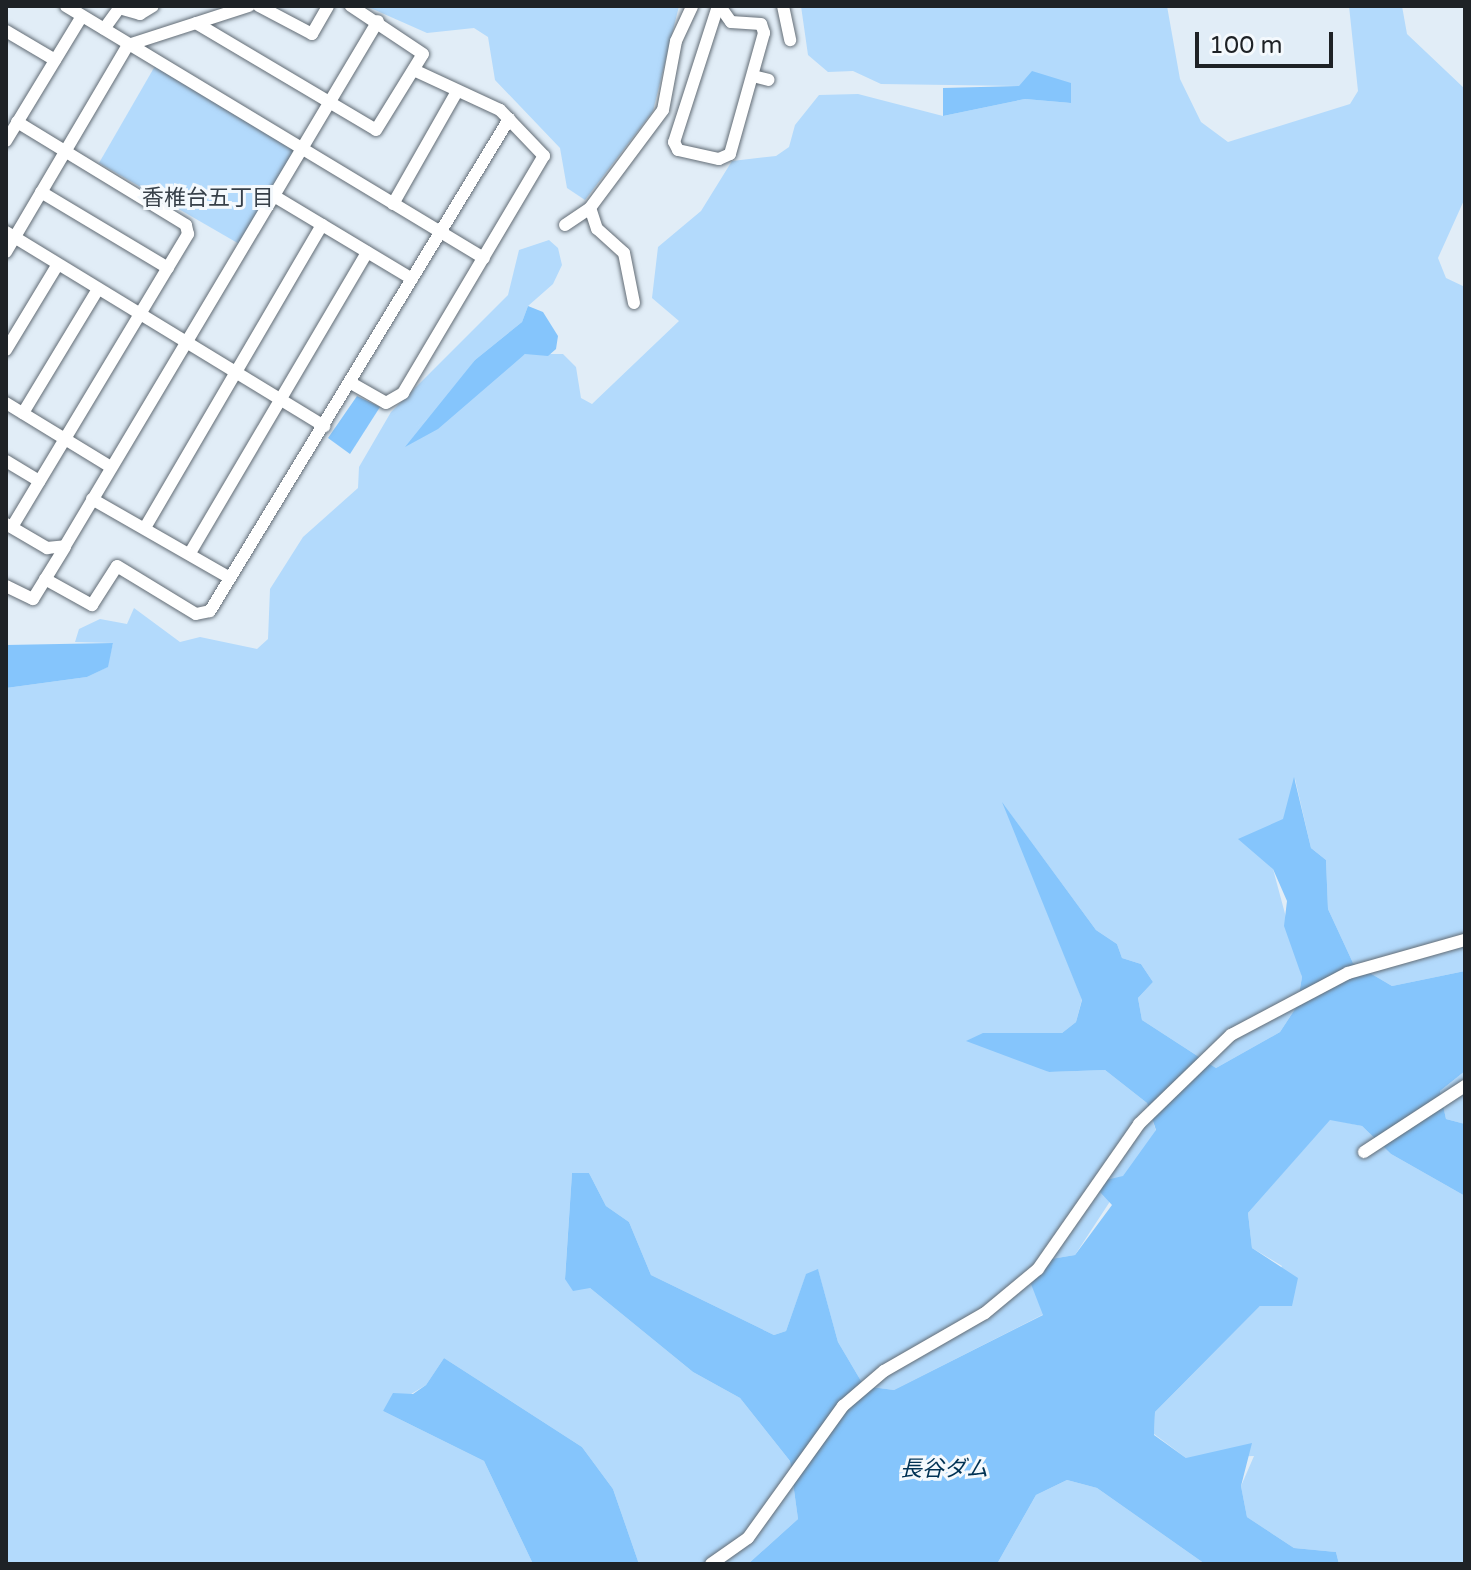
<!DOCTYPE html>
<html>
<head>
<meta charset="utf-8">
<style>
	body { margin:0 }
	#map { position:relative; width:1471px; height:1570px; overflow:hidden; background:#e1edf7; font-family:"Varela Round","Noto Sans JP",sans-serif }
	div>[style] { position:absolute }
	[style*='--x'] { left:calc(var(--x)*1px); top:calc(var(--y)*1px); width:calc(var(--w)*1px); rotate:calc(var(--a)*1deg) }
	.green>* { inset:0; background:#b3dafc; transform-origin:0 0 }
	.water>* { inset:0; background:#85c5fc }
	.roads { filter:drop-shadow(0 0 2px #626c75) drop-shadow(0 0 2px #626c75) }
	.minor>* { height:12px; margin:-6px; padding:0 6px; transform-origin:6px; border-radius:6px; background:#fff }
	span { translate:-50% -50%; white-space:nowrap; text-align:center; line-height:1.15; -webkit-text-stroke:6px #f4f9fd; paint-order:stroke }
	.neighbourhood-label { font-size:22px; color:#374049 }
	.water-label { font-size:22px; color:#003254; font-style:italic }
	.frame { position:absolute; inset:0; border:8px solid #1e2226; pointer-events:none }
	.scale { position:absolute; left:1195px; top:32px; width:138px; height:36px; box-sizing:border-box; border:4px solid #1e2226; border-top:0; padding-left:10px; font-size:24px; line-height:28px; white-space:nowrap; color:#1e2226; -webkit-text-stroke:6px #f4f9fd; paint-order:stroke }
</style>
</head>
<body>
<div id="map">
	<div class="green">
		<div style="clip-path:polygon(366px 6px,679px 6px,653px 111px,585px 200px,567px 188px,560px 148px,495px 80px,488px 37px,474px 28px,427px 33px)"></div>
		<div style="clip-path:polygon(801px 6px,1167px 6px,1180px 79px,1201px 122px,1228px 142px,1350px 104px,1358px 91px,1349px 6px,1402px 6px,1407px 34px,1465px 89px,1465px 198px,1438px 258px,1446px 278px,1465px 287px,1465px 971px,1392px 986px,1353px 963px,1328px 909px,1326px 860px,1311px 848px,1295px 779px,1273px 869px,1302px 977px,1297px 1006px,1280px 1032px,1216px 1068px,1142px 1020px,1138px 998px,1153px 982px,1141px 964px,1122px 958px,1117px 944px,1096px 930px,1004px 805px,1082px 999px,1076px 1022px,1062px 1033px,983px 1033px,1049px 1072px,1105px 1070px,1147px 1103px,1156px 1131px,1075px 1255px,1051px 1259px,1044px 1314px,894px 1390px,864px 1386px,838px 1342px,818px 1270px,806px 1275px,786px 1331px,774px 1335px,651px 1275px,629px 1222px,606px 1206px,589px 1173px,572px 1173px,565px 1278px,590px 1288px,693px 1372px,740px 1398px,790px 1461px,798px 1519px,748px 1564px,639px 1564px,613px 1489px,582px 1447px,444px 1358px,426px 1385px,383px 1411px,484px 1461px,533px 1564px,6px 1564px,6px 688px,87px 677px,107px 667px,113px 643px,75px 642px,79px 629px,100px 619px,127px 624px,134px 608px,180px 642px,200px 637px,257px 649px,268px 639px,270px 589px,303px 537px,358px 488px,359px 467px,391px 412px,508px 295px,519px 250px,549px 240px,558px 248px,562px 265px,553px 284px,528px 306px,522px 322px,475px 360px,438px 412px,413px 429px,525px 354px,563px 354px,576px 367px,581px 398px,592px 404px,679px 321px,652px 298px,658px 247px,701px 211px,732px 161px,776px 156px,789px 147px,795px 125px,819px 95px,858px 94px,943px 116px,1025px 99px,1071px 103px,1019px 86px,881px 84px,853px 71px,828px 72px,808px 55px)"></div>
		<div style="left:155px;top:66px;width:164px;height:112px;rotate:30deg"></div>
		<div style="clip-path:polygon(1465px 1071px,1465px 1124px,1446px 1119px,1440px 1091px)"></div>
		<div style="clip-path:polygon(1330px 1119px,1362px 1126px,1391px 1154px,1465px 1196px,1465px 1564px,1339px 1564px,1336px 1552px,1294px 1548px,1247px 1517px,1241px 1486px,1254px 1456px,1186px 1458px,1154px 1434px,1155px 1412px,1260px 1306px,1282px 1266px,1252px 1248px,1248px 1213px)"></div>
		<div style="clip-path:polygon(1067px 1480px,1097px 1488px,1205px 1564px,997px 1564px,1036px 1495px)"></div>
	</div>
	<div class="water">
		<div style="clip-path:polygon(1032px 71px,1071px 83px,1071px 103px,1025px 99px,943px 116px,943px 88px,1019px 86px)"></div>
		<div style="clip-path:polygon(528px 306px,543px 312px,558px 336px,556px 349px,548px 356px,525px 354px,438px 429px,405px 447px,475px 360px,522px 322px)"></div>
		<div style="clip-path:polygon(357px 396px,380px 407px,350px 454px,328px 438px)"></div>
		<div style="clip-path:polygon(113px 643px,108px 667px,87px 677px,6px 688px,6px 645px)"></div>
		<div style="clip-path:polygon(1294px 777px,1311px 848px,1326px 860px,1328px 909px,1353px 963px,1392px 986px,1465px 971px,1465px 1071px,1440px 1091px,1446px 1119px,1465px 1124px,1465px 1196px,1391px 1154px,1362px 1126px,1330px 1120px,1248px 1213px,1252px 1248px,1298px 1278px,1292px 1306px,1260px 1306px,1155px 1412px,1154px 1435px,1186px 1458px,1252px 1443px,1241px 1486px,1247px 1517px,1294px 1548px,1336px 1552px,1339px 1564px,1205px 1564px,1097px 1488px,1067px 1480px,1036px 1495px,997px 1564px,748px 1564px,798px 1519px,790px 1461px,740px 1398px,693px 1372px,590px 1288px,573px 1291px,565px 1279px,572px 1173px,589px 1173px,606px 1206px,629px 1222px,651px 1275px,774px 1335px,786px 1331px,806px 1274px,818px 1269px,838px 1342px,864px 1386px,894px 1390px,1043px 1315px,1031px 1284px,1051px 1259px,1075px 1255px,1112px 1205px,1100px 1192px,1106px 1180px,1123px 1176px,1156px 1130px,1147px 1103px,1105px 1070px,1049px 1072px,966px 1041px,983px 1033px,1062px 1033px,1076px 1022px,1082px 1000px,1002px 802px,1096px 930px,1117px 944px,1122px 958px,1141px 964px,1153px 982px,1138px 998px,1142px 1020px,1216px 1068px,1280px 1032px,1297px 1006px,1302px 977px,1284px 926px,1287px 901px,1273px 869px,1238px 839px,1283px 819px)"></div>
		<div style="clip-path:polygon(444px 1358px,582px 1447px,613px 1489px,639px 1564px,533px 1564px,484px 1461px,383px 1411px,393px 1393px,413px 1394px,426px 1385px)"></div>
	</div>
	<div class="roads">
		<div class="minor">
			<div style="--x:66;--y:6;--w:488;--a:31.1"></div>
			<div style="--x:259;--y:6;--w:60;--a:27.8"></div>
			<div style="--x:312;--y:34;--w:32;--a:-60"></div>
			<div style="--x:718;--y:6;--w:143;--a:107.9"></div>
			<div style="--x:674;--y:142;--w:9;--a:63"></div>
			<div style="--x:678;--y:150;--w:42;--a:12.4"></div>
			<div style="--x:719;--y:159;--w:12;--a:-24"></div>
			<div style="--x:730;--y:154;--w:126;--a:-74.3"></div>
			<div style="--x:764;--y:33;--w:9;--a:-108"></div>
			<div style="--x:761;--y:24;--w:30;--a:-176"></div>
			<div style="--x:731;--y:22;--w:19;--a:-125"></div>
			<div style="--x:783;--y:6;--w:35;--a:78"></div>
			<div style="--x:196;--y:23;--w:209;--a:30.7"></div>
			<div style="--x:376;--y:130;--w:89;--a:-58.3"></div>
			<div style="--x:423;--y:54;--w:87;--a:-146.3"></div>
			<div style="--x:104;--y:29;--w:26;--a:-54"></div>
			<div style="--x:119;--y:8;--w:22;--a:16"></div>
			<div style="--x:140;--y:14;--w:15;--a:-32"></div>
			<div style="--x:6;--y:31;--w:57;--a:30.6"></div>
			<div style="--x:753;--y:76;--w:16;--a:14"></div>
			<div style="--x:6;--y:141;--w:146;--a:-58.7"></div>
			<div style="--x:41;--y:192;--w:148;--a:30.9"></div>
			<div style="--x:274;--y:196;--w:161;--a:31"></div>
			<div style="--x:393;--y:204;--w:128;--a:-60.4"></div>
			<div style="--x:565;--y:225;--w:30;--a:-34"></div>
			<div style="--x:6;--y:232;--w:373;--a:31.4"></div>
			<div style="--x:6;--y:252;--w:240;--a:-59.5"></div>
			<div style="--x:128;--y:45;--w:127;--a:-17.9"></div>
			<div style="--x:634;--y:303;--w:51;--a:-101.3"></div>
			<div style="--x:624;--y:253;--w:36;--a:-138"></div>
			<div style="--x:597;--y:229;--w:22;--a:-108"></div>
			<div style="--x:590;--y:208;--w:122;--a:-53.3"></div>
			<div style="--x:663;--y:110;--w:70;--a:-79.3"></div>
			<div style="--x:676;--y:41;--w:38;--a:-65"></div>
			<div style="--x:6;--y:350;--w:100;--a:-58.8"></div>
			<div style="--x:351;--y:383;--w:40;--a:29.7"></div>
			<div style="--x:386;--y:403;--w:20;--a:-30"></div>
			<div style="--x:403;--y:393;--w:276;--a:-59.3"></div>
			<div style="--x:544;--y:156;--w:64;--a:-133.7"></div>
			<div style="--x:500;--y:110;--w:95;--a:-155.1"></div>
			<div style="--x:6;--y:403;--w:123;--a:31.4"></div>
			<div style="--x:23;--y:413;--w:145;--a:-58.8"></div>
			<div style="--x:6;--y:461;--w:39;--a:31"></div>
			<div style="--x:92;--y:499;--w:159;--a:29.8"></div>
			<div style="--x:6;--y:524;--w:48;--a:30.3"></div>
			<div style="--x:47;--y:548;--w:18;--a:-6"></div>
			<div style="--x:65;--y:546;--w:611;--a:-59.2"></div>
			<div style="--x:146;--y:526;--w:349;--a:-59.7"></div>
			<div style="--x:12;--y:527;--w:342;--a:-59"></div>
			<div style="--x:188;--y:234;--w:9;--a:-103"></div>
			<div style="--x:186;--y:225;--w:198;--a:-148.6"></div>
			<div style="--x:190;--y:553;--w:349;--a:-59.5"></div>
			<div style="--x:45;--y:579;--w:54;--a:29"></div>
			<div style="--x:92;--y:605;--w:46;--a:-57.3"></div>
			<div style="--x:117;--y:566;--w:92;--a:31.3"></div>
			<div style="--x:196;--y:614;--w:14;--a:-12"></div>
			<div style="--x:210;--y:611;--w:576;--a:-58.71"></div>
			<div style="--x:6;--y:586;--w:30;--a:26"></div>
			<div style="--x:33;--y:599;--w:61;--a:-58.4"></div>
			<div style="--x:1364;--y:1152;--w:121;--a:-33.2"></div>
			<div style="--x:711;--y:1564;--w:45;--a:-35.1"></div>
			<div style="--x:748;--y:1538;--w:163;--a:-54.3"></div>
			<div style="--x:843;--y:1406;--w:54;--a:-40.5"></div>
			<div style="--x:884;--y:1371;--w:116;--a:-29.9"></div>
			<div style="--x:985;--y:1313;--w:69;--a:-39.7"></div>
			<div style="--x:1038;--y:1269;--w:177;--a:-55.1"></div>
			<div style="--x:1139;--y:1124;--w:128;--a:-44.1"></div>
			<div style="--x:1231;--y:1035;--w:132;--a:-27.9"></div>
			<div style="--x:1348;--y:973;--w:122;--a:-15.8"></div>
		</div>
	</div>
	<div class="neighbourhood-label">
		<span style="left:208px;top:199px">香椎台五丁目</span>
	</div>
	<div class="water-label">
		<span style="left:944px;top:1470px">長谷ダム</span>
	</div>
	<div class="frame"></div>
	<div class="scale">100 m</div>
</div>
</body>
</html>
